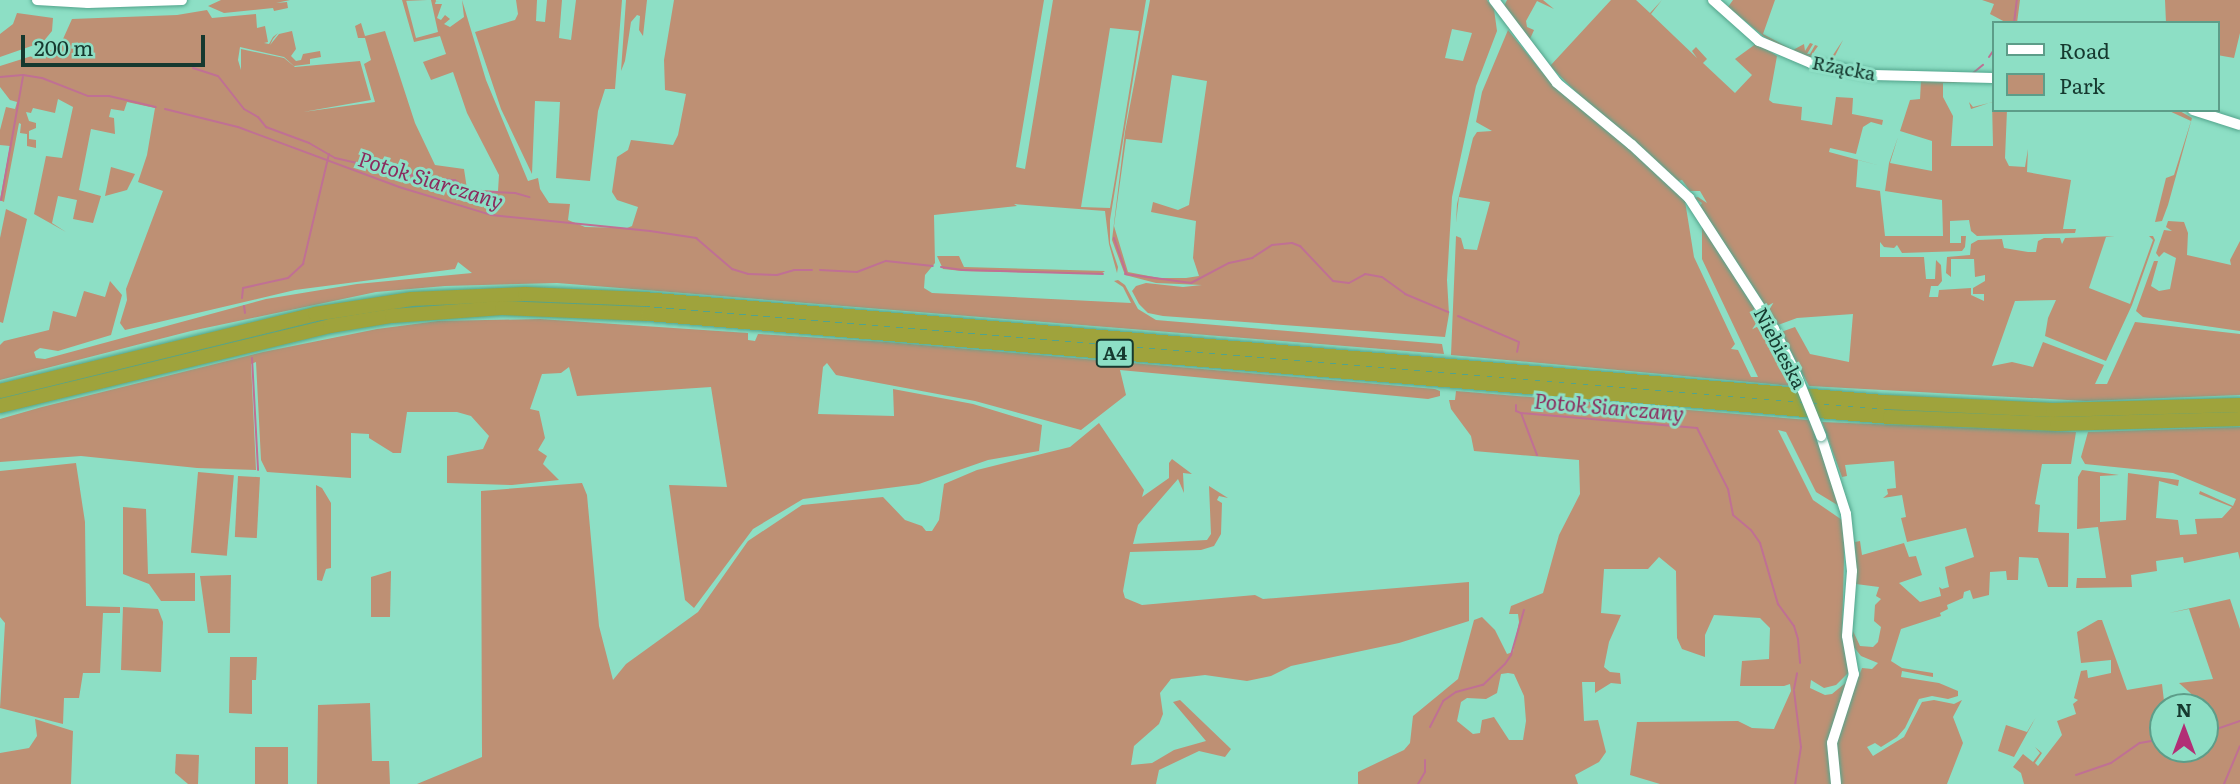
<!DOCTYPE html>
<html>
<head>
<meta charset="utf-8">
<style>
	body { margin:0 }
	#map { position:relative; width:2240px; height:784px; overflow:hidden; background:#8ddfc5; font-family:Literata,serif }
	div>[style] { position:absolute }
	[style*='--x'] { left:calc(var(--x)*1px); top:calc(var(--y)*1px); width:calc(var(--w)*1px); rotate:calc(var(--a)*1deg) }
	.green>* { inset:0; background:#be9074; transform-origin:0 0 }
	.stream>* { height:2px; margin:-1px; padding:0 1px; transform-origin:1px; border-radius:1px; background:#c07094 }
	.roads { filter:drop-shadow(0 0 2px #53a48c) drop-shadow(0 0 2px #53a48c) }
	.secondary>* { height:10px; margin:-5px; padding:0 5px; transform-origin:5px; border-radius:5px; background:#fff }
	.highway>* { height:14px; margin:-7px; padding:0 7px; transform-origin:7px; border-radius:7px; background:#9fa33c }
	.bridges { filter:drop-shadow(0 0 2px #53a48c) drop-shadow(0 0 2px #53a48c) }
	.secondary-bridge>* { height:10px; margin:-5px; padding:0 5px; transform-origin:5px; border-radius:5px; background:#fff }
	span { translate:-50% -50%; white-space:nowrap; text-align:center; line-height:1.15; -webkit-text-stroke:6px #8ddfc5; paint-order:stroke }
	.shield-label span { padding:2px 5px; background:#8ddfc5; border:2px solid; border-radius:5px; -webkit-text-stroke-width:0 }
	.shield-label { font-size:18px; color:#16392f; font-weight:700 }
	.street-label { font-size:19px; color:#16392f }
	.water-label { font-size:21px; color:#8b2b5e; font-style:italic }
	.legend { position:absolute; left:1992px; top:21px; width:228px; height:91px; box-sizing:border-box; background:#8ddfc5; border:2px solid #5d9d89; margin:0; padding:9px 12px; list-style:none; font-size:21px; color:#16392f }
	.legend li { display:flex; align-items:center; gap:14px; height:35px }
	.legend b { width:35px; border:2px solid #5d9d89 }
	.north { position:absolute; left:2149px; top:693px; width:70px; height:70px; box-sizing:border-box; background:#8ddfc5; border:2px solid #5d9d89; border-radius:50%; rotate:0deg; font-size:19px; font-weight:700; line-height:28px; text-align:center; color:#16392f }
	.north::after { content:''; display:block; margin:auto; width:24px; height:32px; background:#b22e76; clip-path:polygon(50% 0,100% 100%,50% 72%,0 100%) }
	.scale { position:absolute; left:21px; top:35px; width:184px; height:32px; box-sizing:border-box; border:4px solid #16392f; border-top:0; padding-left:9px; font-size:21px; line-height:24px; white-space:nowrap; color:#16392f; -webkit-text-stroke:5px #8ddfc5; paint-order:stroke }
</style>
</head>
<body>
<div id="map">
	<div class="green">
		<div style="clip-path:polygon(221px 0,290px 0,276px 3px,287px 2px,288px 8px,274px 11px,273px 8px,224px 13px,208px 6px)"></div>
		<div style="clip-path:polygon(evenodd,402px 0,406px 0,416px 38px,438px 32px,431px 0,436px 0,435px 4px,442px 4px,437px 18px,441px 20px,445px 15px,450px 19px,444px 24px,450px 27px,464px 17px,462px 0,486px 80px,528px 181px,538px 178px,540px 189px,549px 203px,570px 204px,568px 220px,585px 227px,627px 228px,632px 226px,638px 207px,617px 200px,612px 192px,617px 157px,628px 150px,631px 140px,673px 145px,678px 135px,686px 94px,665px 90px,664px 60px,674px 0,1044px 0,1016px 167px,1025px 169px,1053px 0,1146px 0,1110px 220px,1110px 243px,1118px 267px,1117px 273px,1109px 244px,1105px 211px,1014px 204px,1017px 206px,934px 215px,935px 263px,925px 275px,924px 288px,932px 293px,1131px 303px,1123px 287px,1114px 281px,1118px 280px,1125px 285px,1138px 309px,1156px 320px,1442px 344px,1444px 354px,557px 283px,445px 286px,376px 292px,191px 331px,0 380px,0 345px,4px 341px,49px 330px,53px 311px,76px 317px,84px 291px,105px 297px,110px 281px,122px 295px,111px 335px,58px 351px,40px 348px,34px 352px,36px 358px,45px 359px,266px 299px,357px 284px,472px 273px,458px 262px,455px 269px,295px 290px,125px 330px,120px 323px,127px 300px,126px 289px,163px 191px,138px 182px,147px 155px,155px 108px,127px 102px,124px 111px,111px 109px,109px 117px,114px 118px,115px 134px,91px 129px,79px 190px,101px 196px,93px 223px,73px 219px,77px 200px,58px 196px,52px 223px,66px 232px,34px 214px,46px 156px,62px 158px,73px 107px,58px 99px,55px 113px,33px 108px,31px 113px,26px 112px,29px 121px,36px 123px,36px 128px,29px 131px,29px 139px,36px 140px,36px 148px,27px 146px,27px 134px,20px 133px,21px 124px,19px 123px,4px 202px,0 200px,10px 146px,0 145px,0 130px,6px 107px,15px 109px,17px 102px,10px 100px,0 87px,0 66px,54px 49px,63px 39px,72px 19px,177px 15px,207px 10px,212px 18px,256px 14px,257px 28px,265px 26px,268px 42px,264px 43px,269px 44px,273px 37px,278px 33px,273px 39px,270px 45px,279px 34px,292px 31px,296px 49px,291px 56px,296px 61px,301px 60px,303px 54px,320px 51px,321px 57px,310px 59px,310px 64px,294px 66px,284px 57px,240px 47px,238px 60px,241px 70px,241px 49px,284px 58px,295px 67px,360px 61px,371px 100px,303px 112px,375px 102px,364px 64px,371px 60px,365px 38px,358px 38px,355px 26px,361px 23px,365px 36px,385px 31px,415px 123px,435px 165px,464px 169px,467px 189px,498px 191px,499px 175px,467px 113px,453px 72px,431px 80px,423px 62px,446px 54px,440px 36px,414px 42px,402px 0,1110px 28px,1139px 31px,1115px 179px,1110px 208px,1081px 207px,1110px 28px)"></div>
		<div style="clip-path:polygon(516px 0,537px 0,536px 21px,545px 22px,547px 0,562px 0,559px 38px,571px 40px,576px 0,622px 0,615px 89px,605px 89px,598px 111px,590px 181px,556px 178px,560px 102px,535px 101px,532px 174px,501px 109px,475px 32px,515px 20px,518px 14px)"></div>
		<div style="clip-path:polygon(626px 0,647px 0,643px 36px,639px 30px,640px 16px,637px 15px,631px 22px,625px 61px,621px 71px)"></div>
		<div style="clip-path:polygon(evenodd,1150px 0,1487px 0,1494px 9px,1497px 31px,1476px 86px,1452px 197px,1447px 280px,1449px 314px,1445px 337px,1163px 316px,1148px 313px,1139px 304px,1132px 291px,1136px 286px,1146px 283px,1183px 287px,1202px 285px,1156px 283px,1125px 275px,1112px 240px,1125px 132px,1150px 0,1452px 29px,1472px 33px,1463px 61px,1445px 58px,1452px 29px,1150px 0,1172px 75px,1207px 81px,1189px 205px,1178px 210px,1153px 202px,1151px 212px,1196px 221px,1193px 258px,1199px 276px,1186px 278px,1159px 278px,1128px 272px,1114px 226px,1126px 139px,1162px 143px,1172px 75px)"></div>
		<div style="clip-path:polygon(1507px 0,1543px 0,1554px 9px,1537px 1px,1526px 21px,1527px 27px,1534px 30px,1530px 39px,1504px 6px)"></div>
		<div style="clip-path:polygon(1611px 0,1636px 0,1650px 13px,1662px 0,1651px 14px,1697px 58px,1692px 51px,1696px 47px,1707px 59px,1703px 63px,1735px 93px,1752px 75px,1735px 59px,1757px 43px,1777px 56px,1769px 100px,1773px 103px,1802px 107px,1801px 120px,1832px 125px,1836px 97px,1853px 98px,1852px 114px,1883px 120px,1882px 125px,1871px 122px,1863px 127px,1856px 154px,1830px 148px,1829px 152px,1881px 166px,1858px 160px,1856px 187px,1880px 191px,1885px 236px,1943px 236px,1942px 200px,1885px 191px,1889px 163px,1898px 137px,1890px 163px,1932px 171px,1932px 141px,1900px 131px,1910px 100px,1920px 99px,1921px 81px,1970px 82px,1943px 83px,1943px 97px,1953px 116px,1951px 146px,1993px 146px,1992px 102px,1971px 109px,1969px 102px,1973px 107px,1993px 102px,1993px 110px,2007px 110px,2005px 158px,2009px 166px,2025px 167px,2028px 149px,2027px 172px,2071px 180px,2063px 229px,2076px 229px,2075px 233px,1977px 236px,1971px 231px,1969px 220px,1950px 221px,1950px 243px,1961px 243px,1961px 236px,1966px 236px,1965px 247px,1962px 251px,1902px 253px,1897px 245px,1894px 248px,1884px 247px,1880px 242px,1880px 257px,1924px 257px,1926px 279px,1935px 279px,1936px 260px,1941px 265px,1942px 281px,1938px 286px,1931px 286px,1929px 297px,1938px 297px,1939px 290px,1971px 288px,1971px 295px,1984px 301px,1984px 294px,1973px 294px,1973px 288px,1985px 281px,1985px 275px,1975px 277px,1974px 259px,1951px 259px,1951px 277px,1946px 273px,1947px 257px,1970px 255px,1971px 244px,1978px 240px,2002px 239px,2004px 248px,2028px 252px,2036px 252px,2038px 241px,2044px 238px,2060px 238px,2062px 244px,2065px 238px,2115px 236px,2106px 237px,2089px 288px,2130px 304px,2153px 240px,2149px 236px,2137px 236px,2153px 236px,2155px 240px,2132px 305px,2106px 361px,2045px 336px,2048px 318px,2056px 300px,2015px 301px,1992px 366px,2012px 362px,2033px 367px,2043px 342px,2104px 365px,2095px 384px,2107px 384px,2135px 322px,2240px 334px,2240px 395px,2086px 401px,1809px 386px,1781px 332px,1795px 327px,1810px 354px,1849px 362px,1853px 314px,1797px 318px,1778px 325px,1700px 206px,1702px 203px,1694px 198px,1698px 197px,1707px 203px,1700px 191px,1690px 191px,1682px 180px,1678px 181px,1596px 112px,1550px 66px)"></div>
		<div style="clip-path:polygon(1733px 0,1775px 0,1763px 34px,1793px 50px,1804px 44px,1805px 51px,1810px 43px,1813px 44px,1807px 54px,1810px 54px,1815px 45px,1818px 46px,1811px 56px,1829px 61px,1843px 40px,1832px 62px,1802px 55px,1767px 39px,1728px 7px)"></div>
		<div style="clip-path:polygon(1982px 0,2020px 0,2017px 23px,2007px 23px,1990px 14px,1994px 4px)"></div>
		<div style="clip-path:polygon(2165px 0,2240px 0,2240px 33px,2234px 58px,2217px 55px,2217px 23px,2166px 23px)"></div>
		<div style="clip-path:polygon(17px 13px,53px 18px,52px 31px,43px 42px,0 57px,0 34px,13px 24px)"></div>
		<div style="clip-path:polygon(1508px 30px,1542px 72px,1649px 165px,1685px 201px,1694px 257px,1735px 344px,1731px 349px,1738px 350px,1751px 377px,1758px 377px,1702px 259px,1702px 225px,1769px 332px,1790px 370px,1787px 372px,1793px 386px,1451px 355px,1456px 236px,1461px 238px,1464px 249px,1477px 250px,1490px 202px,1459px 197px,1456px 223px,1457px 204px,1473px 138px,1477px 132px,1492px 131px,1476px 122px,1482px 92px)"></div>
		<div style="clip-path:polygon(2167px 110px,2178px 110px,2192px 118px,2168px 205px,2162px 221px,2155px 222px,2166px 178px,2174px 175px,2191px 121px)"></div>
		<div style="clip-path:polygon(111px 167px,135px 174px,127px 190px,105px 196px)"></div>
		<div style="clip-path:polygon(6px 209px,27px 219px,3px 323px,0 322px,0 238px)"></div>
		<div style="clip-path:polygon(2168px 221px,2184px 222px,2188px 233px,2187px 255px,2231px 265px,2230px 260px,2240px 241px,2240px 331px,2143px 317px,2136px 311px,2154px 261px,2158px 261px,2151px 286px,2159px 291px,2170px 289px,2176px 258px,2164px 252px,2159px 257px,2156px 253px,2164px 230px,2172px 231px,2166px 227px)"></div>
		<div style="clip-path:polygon(937px 256px,959px 256px,964px 267px,1105px 271px,1101px 274px,962px 271px,943px 269px)"></div>
		<div style="clip-path:polygon(540px 319px,748px 333px,748px 340px,755px 341px,758px 334px,887px 342px,1435px 389px,1440px 391px,1440px 396px,1428px 399px,1120px 370px,1126px 395px,1081px 430px,975px 401px,836px 375px,827px 363px,823px 367px,818px 414px,894px 416px,893px 389px,973px 404px,1042px 425px,1039px 451px,988px 460px,919px 484px,803px 499px,753px 529px,694px 608px,685px 600px,669px 485px,727px 487px,711px 387px,577px 396px,569px 367px,561px 373px,542px 374px,530px 409px,539px 411px,545px 438px,538px 450px,547px 456px,543px 464px,559px 480px,512px 485px,447px 483px,447px 456px,483px 449px,489px 436px,471px 416px,457px 412px,407px 412px,401px 453px,393px 453px,369px 438px,369px 434px,351px 433px,351px 478px,267px 472px,261px 460px,256px 362px,251px 364px,256px 470px,197px 468px,81px 456px,0 462px,0 419px,42px 407px,263px 352px,377px 329px,438px 321px)"></div>
		<div style="clip-path:polygon(evenodd,1456px 391px,1809px 420px,1839px 496px,1839px 506px,1816px 492px,1786px 432px,1778px 430px,1813px 500px,1845px 522px,1842px 637px,1849px 672px,1836px 685px,1824px 688px,1811px 680px,1810px 688px,1825px 695px,1832px 694px,1849px 680px,1828px 743px,1832px 784px,1660px 784px,1630px 775px,1637px 722px,1738px 721px,1752px 728px,1774px 729px,1791px 691px,1790px 684px,1784px 686px,1740px 686px,1742px 661px,1769px 659px,1770px 628px,1760px 618px,1714px 615px,1705px 635px,1705px 657px,1682px 649px,1677px 638px,1676px 571px,1659px 557px,1648px 569px,1604px 569px,1601px 613px,1621px 615px,1609px 642px,1604px 667px,1610px 672px,1620px 673px,1621px 684px,1611px 683px,1595px 693px,1595px 682px,1582px 682px,1584px 721px,1598px 720px,1606px 752px,1599px 762px,1575px 775px,1578px 784px,1358px 784px,1358px 772px,1404px 750px,1410px 743px,1413px 716px,1458px 679px,1474px 620px,1482px 617px,1495px 630px,1507px 654px,1513px 652px,1519px 622px,1518px 614px,1509px 614px,1511px 606px,1543px 593px,1559px 535px,1580px 494px,1579px 460px,1474px 451px,1471px 436px,1451px 409px,1449px 400px,1455px 400px,1456px 391px,1508px 673px,1514px 674px,1524px 696px,1526px 721px,1523px 740px,1509px 740px,1494px 717px,1482px 720px,1480px 733px,1473px 734px,1457px 721px,1461px 702px,1467px 698px,1486px 699px,1497px 693px,1501px 674px,1508px 673px)"></div>
		<div style="clip-path:polygon(1822px 422px,2076px 432px,2071px 464px,2042px 464px,2035px 504px,2040px 505px,2038px 532px,2069px 533px,2068px 587px,2048px 587px,2038px 558px,2019px 557px,2018px 580px,2007px 580px,2006px 571px,1990px 572px,1989px 595px,1973px 599px,1970px 590px,1964px 592px,1963px 598px,1947px 605px,1948px 609px,1940px 613px,1941px 616px,1901px 629px,1891px 661px,1902px 668px,1933px 673px,1933px 677px,1902px 671px,1901px 677px,1939px 683px,1958px 691px,1958px 696px,1948px 699px,1932px 696px,1919px 699px,1905px 728px,1897px 737px,1881px 747px,1875px 743px,1867px 747px,1873px 756px,1904px 737px,1922px 702px,1934px 700px,1954px 704px,1962px 700px,1953px 717px,1963px 743px,1947px 784px,1839px 784px,1836px 749px,1838px 731px,1862px 668px,1872px 669px,1878px 663px,1861px 656px,1853px 646px,1853px 631px,1860px 646px,1873px 647px,1878px 642px,1881px 627px,1874px 621px,1875px 605px,1881px 599px,1876px 596px,1879px 587px,1856px 584px,1855px 542px,1860px 541px,1862px 555px,1904px 543px,1909px 557px,1916px 556px,1922px 575px,1899px 583px,1920px 602px,1941px 596px,1939px 587px,1942px 589px,1949px 587px,1945px 567px,1974px 557px,1966px 528px,1907px 542px,1901px 518px,1906px 517px,1902px 495px,1883px 498px,1888px 494px,1887px 489px,1896px 488px,1894px 461px,1845px 465px,1847px 476px,1842px 477px)"></div>
		<div style="clip-path:polygon(1099px 423px,1144px 490px,1142px 497px,1169px 478px,1169px 463px,1172px 459px,1192px 474px,1183px 473px,1184px 493px,1178px 479px,1138px 525px,1133px 544px,1207px 540px,1211px 534px,1209px 486px,1228px 498px,1219px 496px,1217px 500px,1222px 503px,1221px 534px,1214px 546px,1201px 550px,1130px 552px,1123px 591px,1125px 598px,1142px 605px,1255px 595px,1263px 599px,1469px 582px,1469px 621px,1399px 643px,1291px 666px,1271px 676px,1247px 681px,1205px 675px,1171px 679px,1160px 693px,1163px 714px,1159px 724px,1134px 746px,1131px 765px,1152px 763px,1174px 750px,1206px 741px,1173px 702px,1180px 700px,1231px 749px,1225px 757px,1199px 751px,1159px 770px,1156px 784px,417px 784px,482px 757px,481px 491px,582px 483px,587px 495px,599px 626px,613px 680px,626px 664px,698px 612px,748px 541px,802px 505px,883px 497px,905px 520px,922px 526px,926px 531px,932px 531px,939px 520px,944px 484px,977px 470px,1070px 447px)"></div>
		<div style="clip-path:polygon(2240px 427px,2240px 560px,2238px 552px,2184px 563px,2183px 557px,2156px 561px,2157px 571px,2131px 575px,2132px 587px,2076px 588px,2077px 578px,2106px 578px,2098px 527px,2077px 529px,2078px 477px,2082px 470px,2119px 475px,2100px 476px,2100px 522px,2126px 520px,2128px 473px,2179px 480px,2178px 486px,2159px 481px,2156px 518px,2178px 520px,2180px 535px,2197px 534px,2195px 519px,2222px 518px,2232px 507px,2199px 494px,2200px 491px,2233px 506px,2236px 499px,2173px 473px,2085px 464px,2081px 457px,2088px 432px)"></div>
		<div style="clip-path:polygon(76px 463px,85px 522px,86px 606px,120px 607px,120px 613px,103px 613px,100px 673px,83px 673px,79px 698px,64px 698px,63px 724px,0 708px,5px 623px,0 617px,0 471px)"></div>
		<div style="left:198px;top:472px;width:36px;height:81px;rotate:5deg"></div>
		<div style="left:238px;top:476px;width:22px;height:61px;rotate:3deg"></div>
		<div style="clip-path:polygon(316px 485px,322px 488px,331px 503px,331px 568px,326px 569px,322px 581px,317px 580px)"></div>
		<div style="clip-path:polygon(123px 507px,146px 509px,148px 574px,195px 573px,195px 601px,161px 601px,149px 584px,123px 574px)"></div>
		<div style="clip-path:polygon(391px 571px,390px 617px,371px 617px,371px 577px)"></div>
		<div style="clip-path:polygon(231px 575px,230px 633px,208px 633px,200px 576px)"></div>
		<div style="clip-path:polygon(2230px 599px,2240px 629px,2240px 784px,2024px 784px,2021px 773px,2013px 767px,2023px 754px,2033px 762px,2040px 753px,2035px 747px,2042px 753px,2035px 763px,2038px 766px,2062px 735px,2057px 721px,2076px 714px,2073px 704px,2078px 700px,2074px 698px,2081px 671px,2087px 670px,2088px 678px,2111px 673px,2111px 660px,2081px 663px,2077px 632px,2098px 620px,2102px 620px,2127px 690px,2162px 684px,2164px 701px,2171px 707px,2163px 707px,2163px 749px,2205px 749px,2205px 707px,2190px 707px,2197px 699px,2179px 683px,2213px 679px,2189px 609px,2169px 613px)"></div>
		<div style="clip-path:polygon(123px 607px,158px 609px,163px 622px,161px 672px,121px 670px)"></div>
		<div style="clip-path:polygon(230px 657px,257px 657px,256px 680px,252px 680px,252px 714px,229px 713px)"></div>
		<div style="clip-path:polygon(370px 703px,372px 761px,389px 761px,390px 784px,317px 784px,318px 705px)"></div>
		<div style="clip-path:polygon(2036px 717px,2014px 757px,1998px 751px,2006px 725px,2027px 732px)"></div>
		<div style="clip-path:polygon(35px 719px,73px 731px,71px 784px,0 784px,0 753px,29px 748px,37px 736px)"></div>
		<div style="left:288px;top:747px;width:37px;height:33px;rotate:90deg"></div>
		<div style="clip-path:polygon(176px 754px,199px 755px,198px 784px,188px 784px,175px 773px)"></div>
	</div>
	<div class="stream">
		<div style="--x:2014;--y:23;--w:23;--a:-83"></div>
		<div style="--x:1989;--y:57;--w:7;--a:-56"></div>
		<div style="--x:193;--y:68;--w:26;--a:18"></div>
		<div style="--x:218;--y:76;--w:42;--a:51.8"></div>
		<div style="--x:244;--y:109;--w:16;--a:30"></div>
		<div style="--x:258;--y:117;--w:13;--a:51"></div>
		<div style="--x:266;--y:127;--w:46;--a:20.4"></div>
		<div style="--x:309;--y:143;--w:30;--a:30"></div>
		<div style="--x:335;--y:158;--w:86;--a:12.7"></div>
		<div style="--x:419;--y:177;--w:36;--a:5"></div>
		<div style="--x:455;--y:180;--w:17;--a:40"></div>
		<div style="--x:468;--y:191;--w:47;--a:2.4"></div>
		<div style="--x:515;--y:193;--w:15;--a:16"></div>
		<div style="--x:1973;--y:73;--w:13;--a:-39"></div>
		<div style="--x:0;--y:77;--w:23;--a:-5"></div>
		<div style="--x:23;--y:75;--w:19;--a:9"></div>
		<div style="--x:42;--y:78;--w:49;--a:21.4"></div>
		<div style="--x:88;--y:96;--w:21;--a:0"></div>
		<div style="--x:109;--y:96;--w:48;--a:13.2"></div>
		<div style="--x:165;--y:109;--w:75;--a:13.9"></div>
		<div style="--x:238;--y:127;--w:172;--a:20.4"></div>
		<div style="--x:399;--y:187;--w:96;--a:16.9"></div>
		<div style="--x:491;--y:215;--w:160;--a:5.7"></div>
		<div style="--x:650;--y:231;--w:47;--a:8.7"></div>
		<div style="--x:696;--y:238;--w:48;--a:40.7"></div>
		<div style="--x:732;--y:269;--w:17;--a:17"></div>
		<div style="--x:748;--y:274;--w:29;--a:2"></div>
		<div style="--x:777;--y:275;--w:18;--a:-16"></div>
		<div style="--x:794;--y:270;--w:18;--a:0"></div>
		<div style="--x:1;--y:200;--w:125;--a:-79.9"></div>
		<div style="--x:1114;--y:238;--w:37;--a:71"></div>
		<div style="--x:941;--y:267;--w:22;--a:8"></div>
		<div style="--x:963;--y:270;--w:140;--a:1.6"></div>
		<div style="--x:820;--y:270;--w:37;--a:3"></div>
		<div style="--x:857;--y:272;--w:31;--a:-21"></div>
		<div style="--x:886;--y:261;--w:47;--a:6.1"></div>
		<div style="--x:1125;--y:274;--w:67;--a:7.8"></div>
		<div style="--x:1191;--y:283;--w:43;--a:-27.8"></div>
		<div style="--x:1229;--y:263;--w:24;--a:-12"></div>
		<div style="--x:1252;--y:258;--w:24;--a:-33"></div>
		<div style="--x:1272;--y:245;--w:20;--a:-6"></div>
		<div style="--x:1292;--y:243;--w:9;--a:21"></div>
		<div style="--x:1300;--y:246;--w:48;--a:46.7"></div>
		<div style="--x:1333;--y:281;--w:16;--a:7"></div>
		<div style="--x:1349;--y:283;--w:18;--a:-29"></div>
		<div style="--x:1365;--y:274;--w:17;--a:10"></div>
		<div style="--x:1382;--y:277;--w:29;--a:36"></div>
		<div style="--x:1405;--y:294;--w:47;--a:22.7"></div>
		<div style="--x:242;--y:298;--w:10;--a:-84"></div>
		<div style="--x:243;--y:288;--w:46;--a:-12.5"></div>
		<div style="--x:288;--y:278;--w:21;--a:-43"></div>
		<div style="--x:303;--y:264;--w:113;--a:-76.7"></div>
		<div style="--x:244;--y:306;--w:7;--a:82"></div>
		<div style="--x:1458;--y:316;--w:66;--a:23.1"></div>
		<div style="--x:1519;--y:342;--w:10;--a:101"></div>
		<div style="--x:252;--y:358;--w:112;--a:86.9"></div>
		<div style="--x:1516;--y:405;--w:6;--a:90"></div>
		<div style="--x:1516;--y:411;--w:5;--a:22"></div>
		<div style="--x:1521;--y:413;--w:177;--a:4.9"></div>
		<div style="--x:1697;--y:428;--w:68;--a:63.1"></div>
		<div style="--x:1728;--y:489;--w:26;--a:79"></div>
		<div style="--x:1733;--y:515;--w:23;--a:40"></div>
		<div style="--x:1751;--y:530;--w:16;--a:55"></div>
		<div style="--x:1760;--y:543;--w:64;--a:73.6"></div>
		<div style="--x:1778;--y:604;--w:27;--a:54"></div>
		<div style="--x:1794;--y:626;--w:14;--a:73"></div>
		<div style="--x:1798;--y:639;--w:24;--a:85"></div>
		<div style="--x:1521;--y:413;--w:45;--a:69.1"></div>
		<div style="--x:1794;--y:689;--w:16;--a:-79"></div>
		<div style="--x:1794;--y:691;--w:56;--a:82.9"></div>
		<div style="--x:1801;--y:747;--w:37;--a:99"></div>
		<div style="--x:1430;--y:727;--w:29;--a:-63"></div>
		<div style="--x:1443;--y:701;--w:16;--a:-35"></div>
		<div style="--x:1456;--y:692;--w:28;--a:-15"></div>
		<div style="--x:1483;--y:685;--w:30;--a:-44"></div>
		<div style="--x:1505;--y:664;--w:11;--a:-56"></div>
		<div style="--x:1511;--y:655;--w:47;--a:-73.9"></div>
		<div style="--x:2205;--y:733;--w:37;--a:-19"></div>
		<div style="--x:2076;--y:775;--w:37;--a:-19"></div>
		<div style="--x:2111;--y:763;--w:35;--a:-35"></div>
		<div style="--x:2140;--y:743;--w:23;--a:-10"></div>
		<div style="--x:1418;--y:784;--w:14;--a:-60"></div>
		<div style="--x:1425;--y:772;--w:12;--a:-90"></div>
		<div style="--x:2224;--y:784;--w:41;--a:-67.2"></div>
	</div>
	<div class="roads">
		<div class="secondary">
			<div style="--x:37;--y:0;--w:51;--a:3.4"></div>
			<div style="--x:88;--y:3;--w:94;--a:-1.8"></div>
			<div style="--x:1494;--y:0;--w:104;--a:52.8"></div>
			<div style="--x:1557;--y:83;--w:97;--a:39.6"></div>
			<div style="--x:1632;--y:145;--w:78;--a:42.9"></div>
			<div style="--x:1689;--y:198;--w:156;--a:57"></div>
			<div style="--x:1774;--y:329;--w:50;--a:63.9"></div>
			<div style="--x:1713;--y:0;--w:62;--a:41.7"></div>
			<div style="--x:1759;--y:41;--w:56;--a:22.9"></div>
			<div style="--x:1811;--y:63;--w:64;--a:10.8"></div>
			<div style="--x:1874;--y:75;--w:119;--a:1.4"></div>
			<div style="--x:2193;--y:110;--w:49;--a:17.7"></div>
			<div style="--x:1821;--y:436;--w:82;--a:72.2"></div>
			<div style="--x:1846;--y:514;--w:57;--a:84"></div>
			<div style="--x:1852;--y:571;--w:65;--a:94.4"></div>
			<div style="--x:1847;--y:636;--w:39;--a:80"></div>
			<div style="--x:1854;--y:674;--w:72;--a:107.7"></div>
			<div style="--x:1832;--y:743;--w:41;--a:84.4"></div>
		</div>
		<div class="highway">
			<div style="--x:0;--y:391;--w:324;--a:-13.7"></div>
			<div style="--x:315;--y:314;--w:98;--a:-8.8"></div>
			<div style="--x:412;--y:299;--w:113;--a:-2.5"></div>
			<div style="--x:525;--y:294;--w:119;--a:2.4"></div>
			<div style="--x:644;--y:299;--w:1244;--a:4.75"></div>
			<div style="--x:1884;--y:402;--w:169;--a:2.7"></div>
			<div style="--x:2053;--y:410;--w:187;--a:-1.5"></div>
			<div style="--x:0;--y:406;--w:340;--a:-13.6"></div>
			<div style="--x:330;--y:326;--w:63;--a:-9.2"></div>
			<div style="--x:392;--y:316;--w:110;--a:-4.2"></div>
			<div style="--x:502;--y:308;--w:146;--a:2.4"></div>
			<div style="--x:648;--y:314;--w:1246;--a:4.74"></div>
			<div style="--x:1890;--y:417;--w:167;--a:2.4"></div>
			<div style="--x:2057;--y:424;--w:183;--a:-1.6"></div>
		</div>
	</div>
	<div class="bridges">
		<div class="secondary-bridge">
			<div style="--x:1796;--y:374;--w:67;--a:68"></div>
		</div>
	</div>
	<div class="shield-label">
		<span style="left:1115px;top:353px">A4</span>
	</div>
	<div class="street-label">
		<span style="left:1844px;top:68px;rotate:11deg">Rżącka</span>
		<span style="left:1780px;top:348px;rotate:62deg">Niebieska</span>
	</div>
	<div class="water-label">
		<span style="left:431px;top:179px;rotate:17deg">Potok Siarczany</span>
		<span style="left:1609px;top:406px;rotate:5deg">Potok Siarczany</span>
	</div>
	<ul class="legend">
	<li><b style="height:9px;background:#fff"></b>Road</li>
	<li><b style="height:19px;background:#be9074"></b>Park</li>
	</ul>
	<div class="north">N</div>
	<div class="scale">200 m</div>
</div>
</body>
</html>
